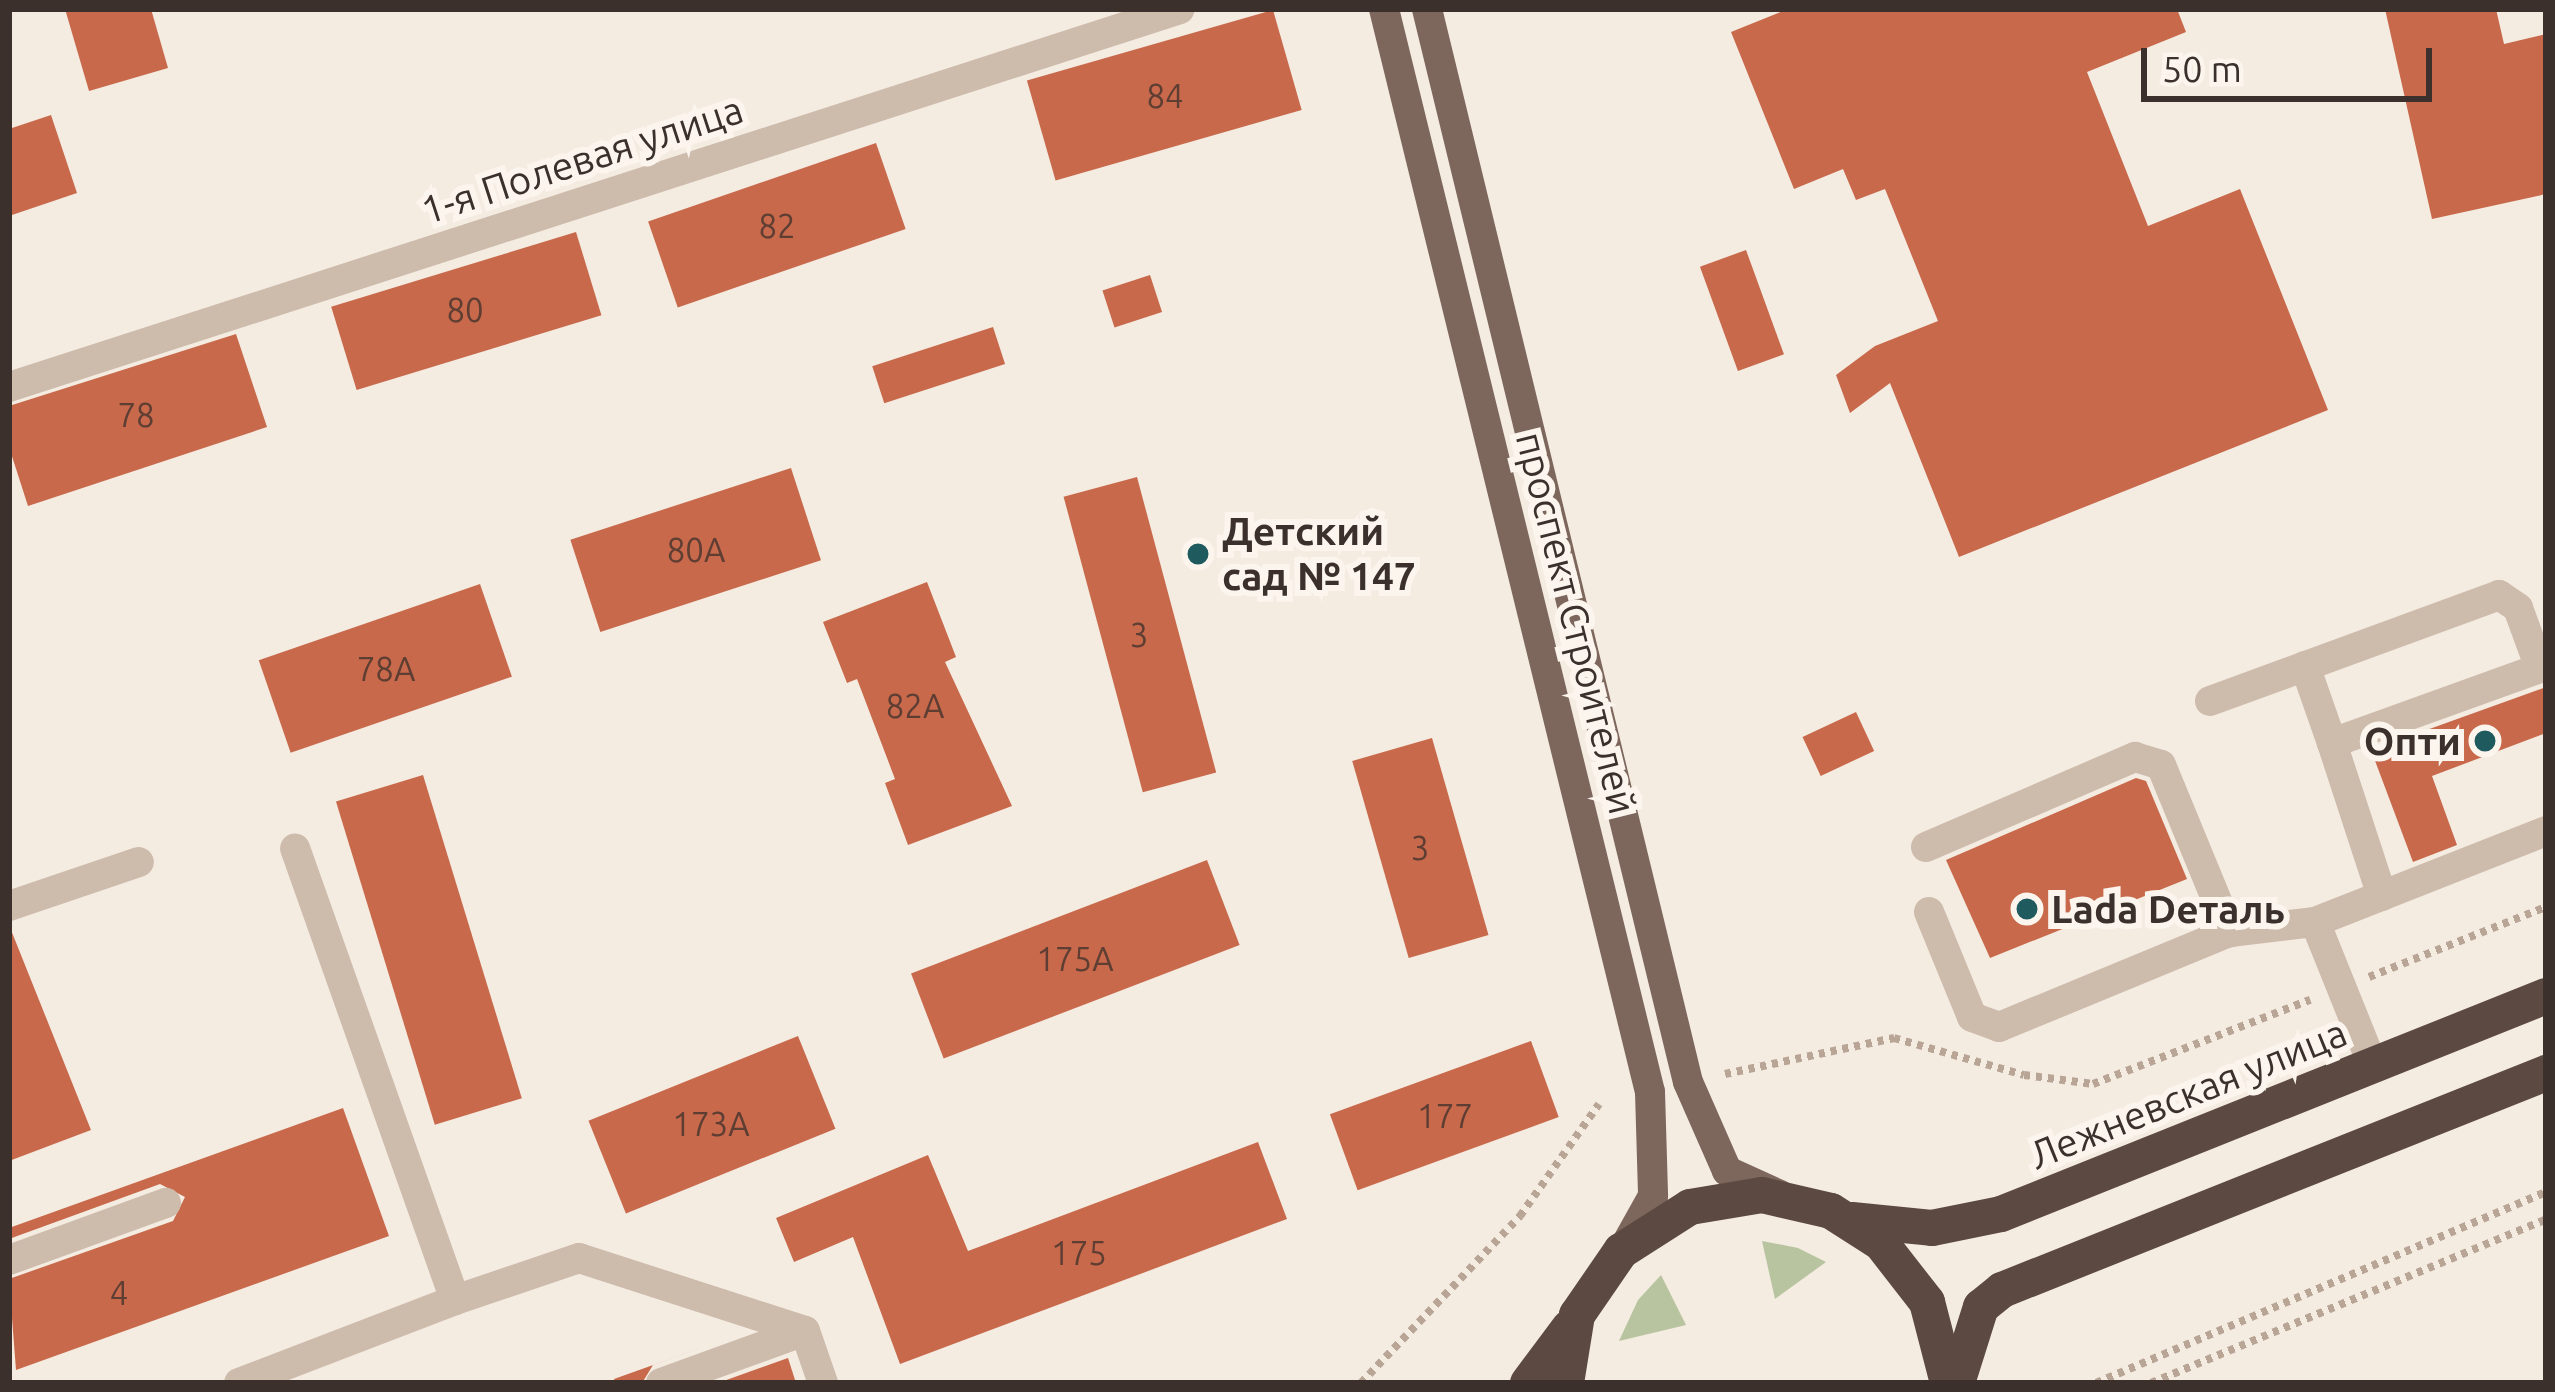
<!DOCTYPE html>
<html>
<head>
<meta charset="utf-8">
<style>
	body { margin:0 }
	#map { position:relative; width:2555px; height:1392px; overflow:hidden; background:#f4ebe1; font-family:Ubuntu,sans-serif }
	div>[style] { position:absolute }
	[style*='--x'] { left:calc(var(--x)*1px); top:calc(var(--y)*1px); width:calc(var(--w)*1px); rotate:calc(var(--a)*1deg) }
	.green>* { inset:0; background:#b8c4a0 }
	.building>* { inset:0; background:#c8694b; transform-origin:0 0 }
	.path>* { height:8px; margin-top:-4px; transform-origin:0; background:repeating-linear-gradient(90deg,#b9a596 0 6px,transparent 0 12px) }
	.minor>* { height:30px; margin:-15px; padding:0 15px; transform-origin:15px; border-radius:15px; background:#cdbbac }
	.major>* { height:30px; margin:-15px; padding:0 15px; transform-origin:15px; border-radius:15px; background:#7d675c }
	.highway>* { height:36px; margin:-18px; padding:0 18px; transform-origin:18px; border-radius:18px; background:#5c4a42 }
	.dots>* { width:33px; height:33px; translate:-50% -50%; box-sizing:border-box; border:6px solid #fbf5ee; border-radius:50% }
	span { translate:-50% -50%; white-space:nowrap; text-align:center; line-height:1.15; -webkit-text-stroke:12px #fbf5ee; paint-order:stroke }
	.number-label { font-size:33px; color:#5e3e33 }
	.number-label span { -webkit-text-stroke-width:0 }
	.street-label { font-size:39px; color:#3b302b }
	.poi-label { font-size:39px; color:#3b302b; font-weight:700 }
	.left { translate:0 -50%; text-align:left }
	.right { translate:-100% -50%; text-align:right }
	.frame { position:absolute; inset:0; border:12px solid #3b302b; pointer-events:none }
	.scale { position:absolute; left:2141px; top:48px; width:291px; height:54px; box-sizing:border-box; border:6px solid #3b302b; border-top:0; padding-left:15px; font-size:36px; line-height:42px; white-space:nowrap; color:#3b302b; -webkit-text-stroke:9px #fbf5ee; paint-order:stroke }
</style>
</head>
<body>
<div id="map">
	<div class="green">
		<div style="clip-path:polygon(1762px 1241px,1798px 1248px,1826px 1262px,1775px 1299px)"></div>
		<div style="clip-path:polygon(1661px 1275px,1686px 1325px,1619px 1341px,1638px 1300px)"></div>
	</div>
	<div class="building">
		<div style="clip-path:polygon(65px 9px,151px 9px,168px 68px,89px 91px)"></div>
		<div style="clip-path:polygon(1788px 9px,2177px 9px,2186px 32px,2087px 72px,2148px 226px,2240px 189px,2328px 410px,1959px 557px,1890px 383px,1850px 413px,1836px 375px,1875px 346px,1938px 321px,1885px 189px,1856px 200px,1843px 169px,1794px 189px,1731px 32px)"></div>
		<div style="clip-path:polygon(2385px 9px,2496px 9px,2504px 44px,2546px 34px,2546px 194px,2432px 219px)"></div>
		<div style="left:1273px;top:10px;width:104px;height:256px;rotate:74deg"></div>
		<div style="clip-path:polygon(51px 115px,77px 193px,9px 216px,9px 129px)"></div>
		<div style="left:876px;top:143px;width:91px;height:241px;rotate:71deg"></div>
		<div style="left:576px;top:232px;width:87px;height:256px;rotate:73deg"></div>
		<div style="left:1746px;top:250px;width:111px;height:49px;rotate:70deg"></div>
		<div style="left:1150px;top:275px;width:39px;height:50px;rotate:72deg"></div>
		<div style="left:993px;top:327px;width:39px;height:127px;rotate:72deg"></div>
		<div style="clip-path:polygon(236px 334px,267px 427px,28px 506px,9px 447px,9px 406px)"></div>
		<div style="left:791px;top:468px;width:97px;height:232px;rotate:72deg"></div>
		<div style="left:1137px;top:477px;width:306px;height:76px;rotate:75deg"></div>
		<div style="clip-path:polygon(927px 582px,956px 657px,945px 662px,1012px 806px,908px 845px,885px 783px,895px 779px,857px 679px,847px 683px,823px 622px)"></div>
		<div style="left:480px;top:584px;width:98px;height:234px;rotate:71deg"></div>
		<div style="clip-path:polygon(2546px 687px,2546px 733px,2432px 776px,2457px 845px,2413px 862px,2371px 750px)"></div>
		<div style="left:1856px;top:712px;width:43px;height:59px;rotate:65deg"></div>
		<div style="left:1432px;top:738px;width:205px;height:83px;rotate:74deg"></div>
		<div style="left:423px;top:775px;width:338px;height:91px;rotate:73deg"></div>
		<div style="clip-path:polygon(2136px 778px,2146px 781px,2187px 879px,1990px 958px,1946px 860px)"></div>
		<div style="left:1207px;top:860px;width:91px;height:317px;rotate:69deg"></div>
		<div style="clip-path:polygon(9px 925px,91px 1130px,9px 1161px)"></div>
		<div style="left:798px;top:1036px;width:100px;height:226px;rotate:68deg"></div>
		<div style="left:1531px;top:1041px;width:81px;height:214px;rotate:70deg"></div>
		<div style="clip-path:polygon(343px 1108px,389px 1236px,16px 1370px,9px 1279px,173px 1221px,185px 1197px,160px 1184px,9px 1239px,9px 1228px)"></div>
		<div style="clip-path:polygon(1258px 1142px,1287px 1219px,900px 1364px,853px 1237px,794px 1262px,776px 1218px,928px 1155px,968px 1251px)"></div>
		<div style="clip-path:polygon(726px 1339px,653px 1365px,642px 1383px,615px 1383px,614px 1379px)"></div>
		<div style="clip-path:polygon(788px 1358px,796px 1383px,718px 1383px)"></div>
	</div>
	<div class="path">
		<div style="--x:2369;--y:977;--w:190;--a:-21.6"></div>
		<div style="--x:1725;--y:1074;--w:173;--a:-12"></div>
		<div style="--x:1894;--y:1038;--w:135;--a:15.9"></div>
		<div style="--x:2024;--y:1075;--w:70;--a:7.4"></div>
		<div style="--x:2093;--y:1084;--w:233;--a:-21.2"></div>
		<div style="--x:1361;--y:1383;--w:231;--a:-46.4"></div>
		<div style="--x:1520;--y:1216;--w:137;--a:-54.8"></div>
		<div style="--x:2096;--y:1383;--w:489;--a:-23"></div>
		<div style="--x:2151;--y:1383;--w:428;--a:-22.5"></div>
	</div>
	<div class="minor">
		<div style="--x:9;--y:387;--w:1230;--a:-17.89"></div>
		<div style="--x:2305;--y:666;--w:82;--a:70.7"></div>
		<div style="--x:2210;--y:701;--w:308;--a:-20.1"></div>
		<div style="--x:2499;--y:595;--w:23;--a:34"></div>
		<div style="--x:2518;--y:608;--w:64;--a:69.9"></div>
		<div style="--x:1926;--y:847;--w:228;--a:-23.3"></div>
		<div style="--x:2135;--y:757;--w:27;--a:17"></div>
		<div style="--x:2161;--y:765;--w:181;--a:67.6"></div>
		<div style="--x:2382;--y:896;--w:161;--a:-108.1"></div>
		<div style="--x:2332;--y:743;--w:227;--a:-19.8"></div>
		<div style="--x:9;--y:906;--w:137;--a:-18.7"></div>
		<div style="--x:1929;--y:912;--w:113;--a:67.7"></div>
		<div style="--x:1972;--y:1017;--w:29;--a:20"></div>
		<div style="--x:1999;--y:1027;--w:250;--a:-22.4"></div>
		<div style="--x:2230;--y:932;--w:86;--a:-6.7"></div>
		<div style="--x:2373;--y:1066;--w:155;--a:-111.9"></div>
		<div style="--x:2315;--y:922;--w:248;--a:-21.5"></div>
		<div style="--x:9;--y:1260;--w:167;--a:-20"></div>
		<div style="--x:455;--y:1300;--w:131;--a:-18.7"></div>
		<div style="--x:579;--y:1258;--w:237;--a:17.9"></div>
		<div style="--x:239;--y:1383;--w:231;--a:-21"></div>
		<div style="--x:455;--y:1300;--w:479;--a:-109.5"></div>
		<div style="--x:661;--y:1383;--w:153;--a:-19.9"></div>
		<div style="--x:805;--y:1331;--w:55;--a:70.9"></div>
	</div>
	<div class="major">
		<div style="--x:1384;--y:9;--w:1115;--a:76.2"></div>
		<div style="--x:1650;--y:1092;--w:104;--a:88.3"></div>
		<div style="--x:1653;--y:1196;--w:57;--a:119.2"></div>
		<div style="--x:1427;--y:9;--w:1104;--a:76.33"></div>
		<div style="--x:1688;--y:1082;--w:97;--a:66.3"></div>
		<div style="--x:1727;--y:1171;--w:58;--a:24.4"></div>
	</div>
	<div class="highway">
		<div style="--x:1852;--y:1220;--w:80;--a:5.7"></div>
		<div style="--x:1932;--y:1228;--w:70;--a:-11.5"></div>
		<div style="--x:2001;--y:1214;--w:587;--a:-21.8"></div>
		<div style="--x:1528;--y:1383;--w:69;--a:-53.3"></div>
		<div style="--x:1566;--y:1383;--w:69;--a:-80.8"></div>
		<div style="--x:1577;--y:1315;--w:78;--a:-55.5"></div>
		<div style="--x:1621;--y:1251;--w:82;--a:-32.5"></div>
		<div style="--x:1690;--y:1207;--w:73;--a:-9.5"></div>
		<div style="--x:1762;--y:1195;--w:71;--a:13.1"></div>
		<div style="--x:1831;--y:1211;--w:59;--a:32.6"></div>
		<div style="--x:1881;--y:1243;--w:75;--a:52.1"></div>
		<div style="--x:1927;--y:1302;--w:84;--a:75.5"></div>
		<div style="--x:1957;--y:1383;--w:80;--a:-72.5"></div>
		<div style="--x:1981;--y:1307;--w:27;--a:-39"></div>
		<div style="--x:2002;--y:1290;--w:586;--a:-21.75"></div>
	</div>
	<div class="dots">
		<div style="left:1198px;top:554px;background:#1f5a5e"></div>
		<div style="left:2485px;top:741px;background:#1f5a5e"></div>
		<div style="left:2027px;top:909px;background:#1f5a5e"></div>
	</div>
	<div class="number-label">
		<span style="left:1165px;top:96px">84</span>
		<span style="left:777px;top:226px">82</span>
		<span style="left:465px;top:310px">80</span>
		<span style="left:136px;top:415px">78</span>
		<span style="left:696px;top:550px">80А</span>
		<span style="left:1139px;top:635px">3</span>
		<span style="left:386px;top:669px">78А</span>
		<span style="left:915px;top:706px">82А</span>
		<span style="left:1420px;top:848px">3</span>
		<span style="left:1075px;top:959px">175А</span>
		<span style="left:1445px;top:1116px">177</span>
		<span style="left:711px;top:1124px">173А</span>
		<span style="left:1079px;top:1253px">175</span>
		<span style="left:119px;top:1293px">4</span>
	</div>
	<div class="street-label">
		<span style="left:582px;top:160px;rotate:-18deg">1-я Полевая улица</span>
		<span style="left:1576px;top:623px;rotate:76deg">проспект Строителей</span>
		<span style="left:2188px;top:1094px;rotate:-22deg">Лежневская улица</span>
	</div>
	<div class="poi-label">
		<span class="left" style="left:1222px;top:554px">Детский<br>сад № 147</span>
		<span class="right" style="left:2461px;top:741px">Опти</span>
		<span class="left" style="left:2051px;top:909px">Lada Dеталь</span>
	</div>
	<div class="frame"></div>
	<div class="scale">50 m</div>
</div>
</body>
</html>
